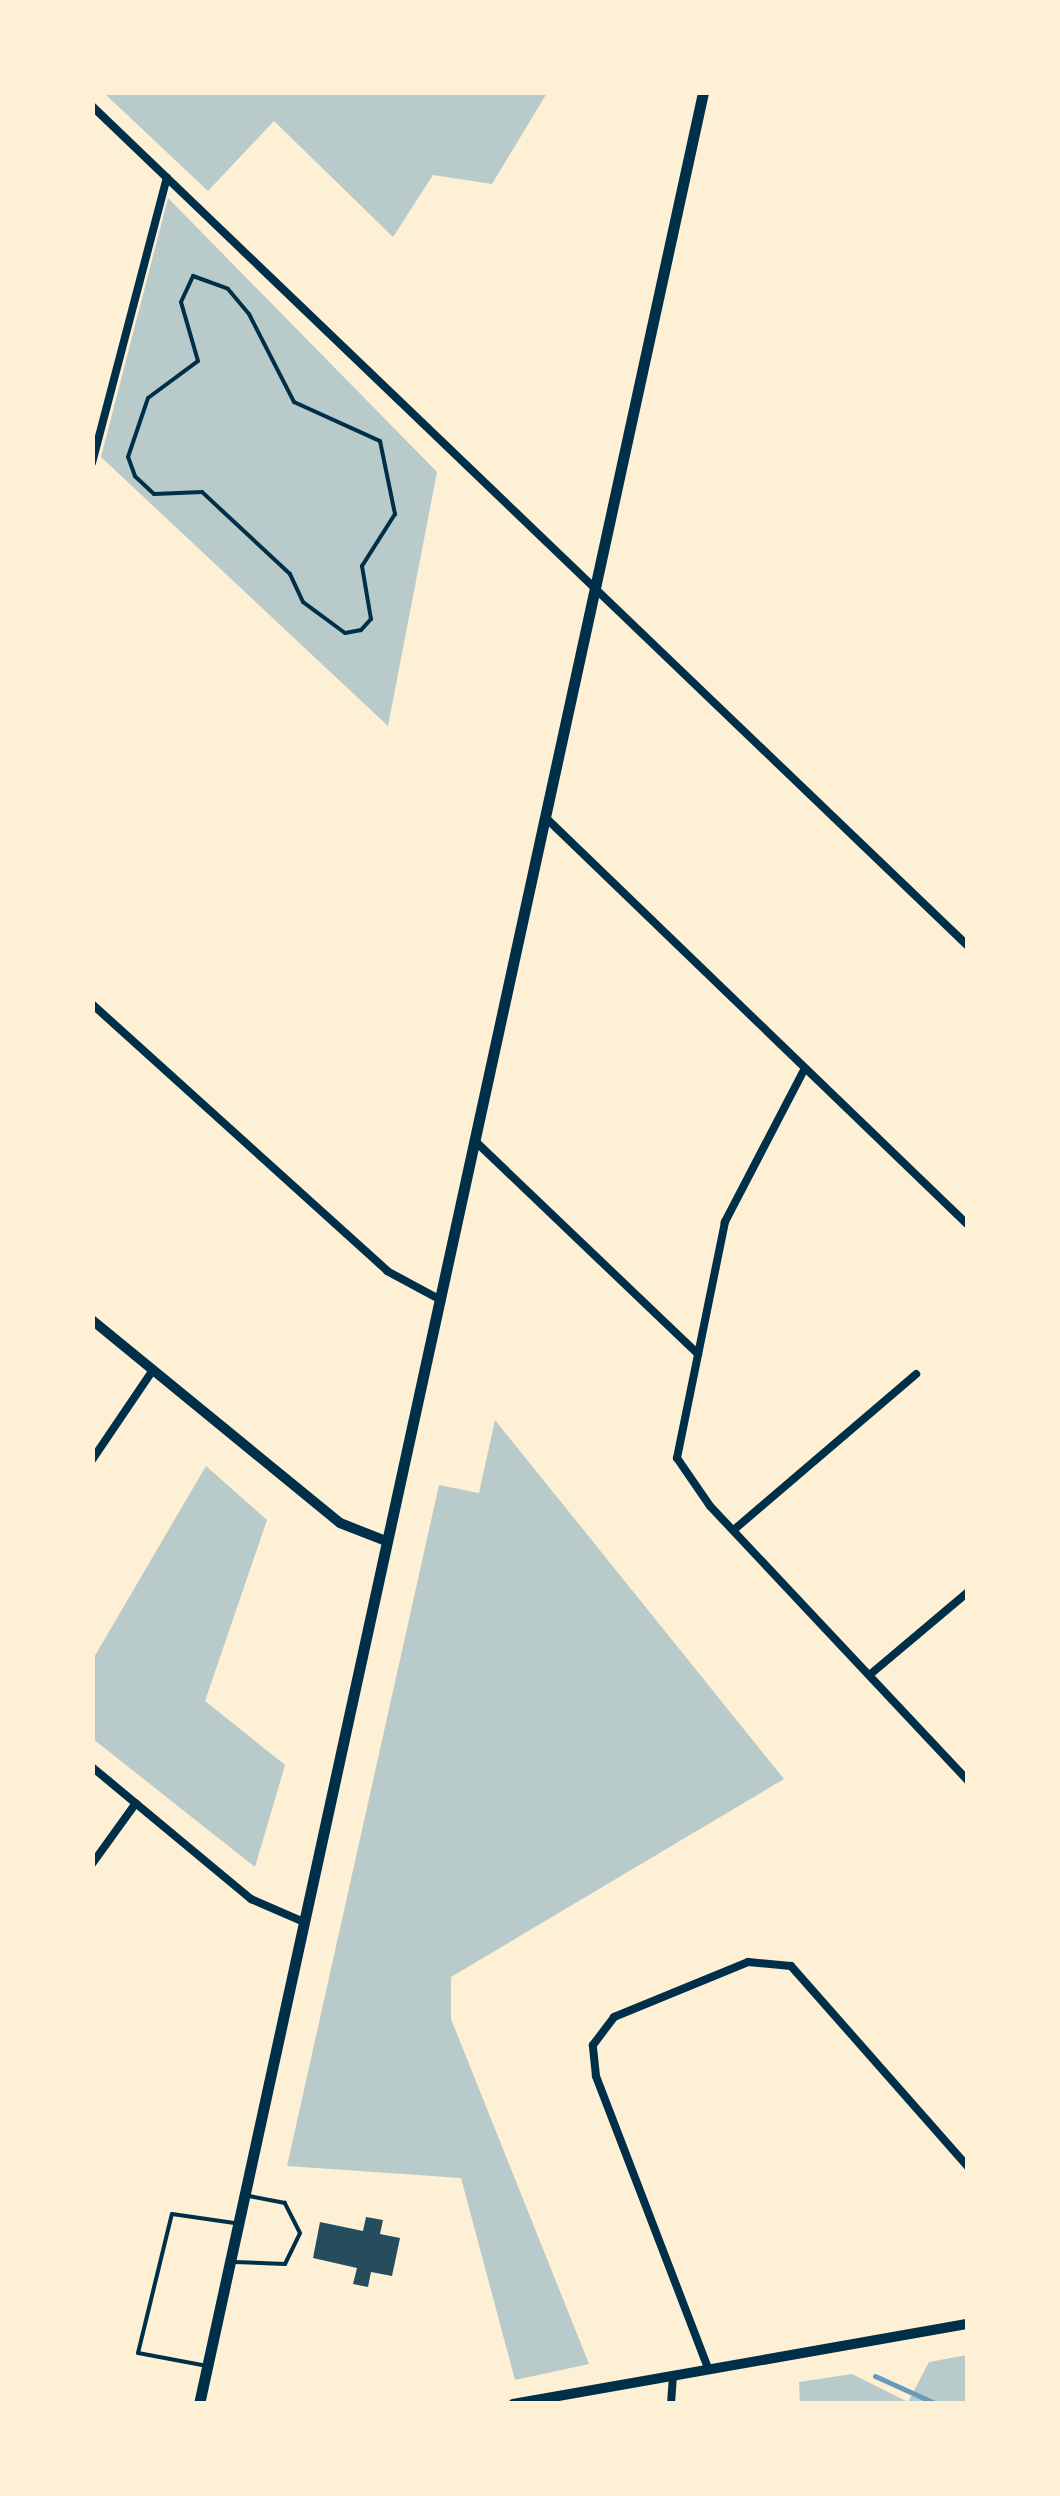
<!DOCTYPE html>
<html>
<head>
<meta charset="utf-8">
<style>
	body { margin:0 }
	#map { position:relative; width:1060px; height:2496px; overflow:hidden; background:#fdf0d5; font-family:Raleway,sans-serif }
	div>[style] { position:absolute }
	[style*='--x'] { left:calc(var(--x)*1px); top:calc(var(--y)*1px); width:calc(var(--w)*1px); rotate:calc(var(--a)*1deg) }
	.green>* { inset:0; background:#b9caca }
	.stream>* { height:5px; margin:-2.5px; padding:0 2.5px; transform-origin:2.5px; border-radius:2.5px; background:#669bbc }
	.building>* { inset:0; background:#264d5e }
	.path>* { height:4px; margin:-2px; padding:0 2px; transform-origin:2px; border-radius:2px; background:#003049 }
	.service>* { height:4px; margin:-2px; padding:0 2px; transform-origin:2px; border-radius:2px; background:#003049 }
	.minor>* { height:8px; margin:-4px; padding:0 4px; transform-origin:4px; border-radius:4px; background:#003049 }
	.tertiary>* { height:10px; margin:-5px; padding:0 5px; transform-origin:5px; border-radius:5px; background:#003049 }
	.secondary>* { height:11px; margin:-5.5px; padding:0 5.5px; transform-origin:5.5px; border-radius:5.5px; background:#003049 }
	span { translate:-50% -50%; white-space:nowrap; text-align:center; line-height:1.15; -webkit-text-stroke:10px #fdf0d5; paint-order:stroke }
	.frame { position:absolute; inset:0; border:95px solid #fdf0d5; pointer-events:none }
</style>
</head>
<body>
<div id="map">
	<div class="green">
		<div style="clip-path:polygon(104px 93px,547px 93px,492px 184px,433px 175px,393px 237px,274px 121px,208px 191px)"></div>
		<div style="clip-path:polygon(168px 198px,437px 472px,388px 726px,101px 457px)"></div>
		<div style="clip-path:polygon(495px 1420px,784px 1779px,451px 1977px,451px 2019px,589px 2364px,515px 2380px,461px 2178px,287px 2166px,439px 1485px,479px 1493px)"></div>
		<div style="clip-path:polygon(206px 1466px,267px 1520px,205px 1701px,285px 1765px,255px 1867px,93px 1739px,93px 1659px)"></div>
		<div style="clip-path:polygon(967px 2355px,967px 2403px,800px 2403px,799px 2382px,852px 2374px,908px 2402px,929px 2362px)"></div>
	</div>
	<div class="stream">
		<div style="--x:875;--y:2376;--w:68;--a:24.3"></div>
	</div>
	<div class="building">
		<div style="clip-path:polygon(366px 2217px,383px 2220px,380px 2234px,400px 2238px,392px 2276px,371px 2272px,368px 2287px,353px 2284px,357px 2268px,313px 2258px,320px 2222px,363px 2231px)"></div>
	</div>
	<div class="path">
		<div style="--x:193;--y:276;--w:37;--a:20"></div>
		<div style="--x:228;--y:289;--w:33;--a:50"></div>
		<div style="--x:249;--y:314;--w:99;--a:62.9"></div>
		<div style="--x:294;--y:402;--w:94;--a:24.4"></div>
		<div style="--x:380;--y:441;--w:75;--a:78.4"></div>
		<div style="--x:395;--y:514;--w:62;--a:122.4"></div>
		<div style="--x:362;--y:566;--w:54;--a:80.4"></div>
		<div style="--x:371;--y:619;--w:15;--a:132"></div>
		<div style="--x:361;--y:630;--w:16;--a:169"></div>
		<div style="--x:345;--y:633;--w:52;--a:-143.6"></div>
		<div style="--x:303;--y:602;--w:31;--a:-115"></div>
		<div style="--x:290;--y:574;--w:120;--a:-137"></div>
		<div style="--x:202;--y:492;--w:48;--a:177.6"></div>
		<div style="--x:154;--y:494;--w:26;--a:-137"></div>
		<div style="--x:135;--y:476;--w:20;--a:-110"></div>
		<div style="--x:128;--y:457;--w:62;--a:-71.3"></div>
		<div style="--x:148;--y:398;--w:62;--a:-36.5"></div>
		<div style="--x:198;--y:361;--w:61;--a:-106.1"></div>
		<div style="--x:181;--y:302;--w:29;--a:-65"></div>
	</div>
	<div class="service">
		<div style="--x:234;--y:2262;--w:51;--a:2.2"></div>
		<div style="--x:285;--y:2264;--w:34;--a:-64"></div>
		<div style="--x:300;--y:2233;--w:34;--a:-117"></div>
		<div style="--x:285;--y:2203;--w:38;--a:-169"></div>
		<div style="--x:202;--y:2365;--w:65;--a:-169.4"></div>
		<div style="--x:138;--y:2353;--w:143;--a:-76.3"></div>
		<div style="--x:172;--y:2214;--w:63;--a:8.3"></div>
	</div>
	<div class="minor">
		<div style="--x:92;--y:106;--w:1214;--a:43.8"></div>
		<div style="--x:92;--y:463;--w:295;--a:-75.3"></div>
		<div style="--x:545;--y:817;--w:588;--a:43.97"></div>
		<div style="--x:92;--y:1004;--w:398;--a:42.1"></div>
		<div style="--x:387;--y:1271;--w:59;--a:28.3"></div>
		<div style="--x:805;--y:1068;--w:174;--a:117.5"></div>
		<div style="--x:725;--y:1222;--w:241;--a:101.5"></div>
		<div style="--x:677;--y:1458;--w:58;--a:55.5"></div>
		<div style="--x:710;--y:1506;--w:377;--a:46.8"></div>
		<div style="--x:474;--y:1140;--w:310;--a:43.7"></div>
		<div style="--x:92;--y:1460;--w:109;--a:-55.9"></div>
		<div style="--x:736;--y:1528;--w:237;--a:-40.5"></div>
		<div style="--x:873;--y:1672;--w:124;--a:-40.1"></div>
		<div style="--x:92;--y:1767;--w:207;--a:39.7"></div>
		<div style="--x:251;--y:1899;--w:58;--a:23.5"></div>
		<div style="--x:92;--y:1864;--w:75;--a:-54.2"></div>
		<div style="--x:708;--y:2368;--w:313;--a:-111"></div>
		<div style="--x:596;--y:2076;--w:31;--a:-96"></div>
		<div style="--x:593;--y:2045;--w:35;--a:-53"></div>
		<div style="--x:614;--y:2017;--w:145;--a:-22.3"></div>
		<div style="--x:748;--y:1962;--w:43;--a:5.3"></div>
		<div style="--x:791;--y:1966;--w:268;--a:48.6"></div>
		<div style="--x:671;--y:2404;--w:29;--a:-86"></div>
	</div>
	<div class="tertiary">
		<div style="--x:92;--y:1320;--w:320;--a:39.3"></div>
		<div style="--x:340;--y:1523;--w:49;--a:21.4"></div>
		<div style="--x:513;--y:2404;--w:462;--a:-10"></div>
	</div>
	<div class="secondary">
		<div style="--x:199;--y:2404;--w:2366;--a:-77.7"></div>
	</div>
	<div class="frame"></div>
</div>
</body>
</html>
